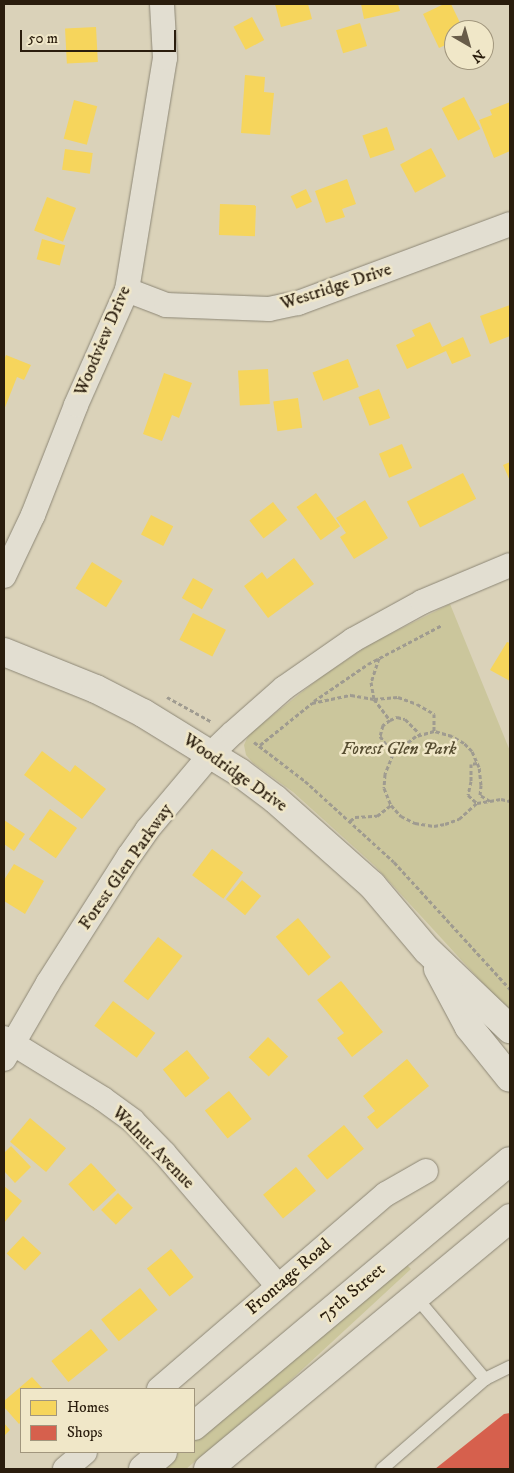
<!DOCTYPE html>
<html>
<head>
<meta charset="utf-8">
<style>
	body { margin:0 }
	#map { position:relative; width:514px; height:1473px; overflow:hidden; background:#dad2b9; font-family:"IM FELL DW Pica",serif }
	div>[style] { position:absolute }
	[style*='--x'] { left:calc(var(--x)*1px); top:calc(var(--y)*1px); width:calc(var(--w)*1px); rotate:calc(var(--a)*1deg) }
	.green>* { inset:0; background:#cbc69c }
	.homes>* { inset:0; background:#f6d55c; transform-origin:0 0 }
	.shops>* { inset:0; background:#d6604d }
	.path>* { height:3px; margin-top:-1.5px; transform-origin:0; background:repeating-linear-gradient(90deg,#9f9b90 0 4px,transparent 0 6.5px) }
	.roads { filter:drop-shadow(0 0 1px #8d8776) drop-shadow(0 0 1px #8d8776) }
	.service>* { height:12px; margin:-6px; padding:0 6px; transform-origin:6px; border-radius:6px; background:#e2ded1 }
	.minor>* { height:24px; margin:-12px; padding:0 12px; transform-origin:12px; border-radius:12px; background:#e2ded1 }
	.tertiary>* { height:28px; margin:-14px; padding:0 14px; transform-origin:14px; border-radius:14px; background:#e2ded1 }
	.secondary>* { height:28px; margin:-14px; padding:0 14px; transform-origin:14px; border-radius:14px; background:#e2ded1 }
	span { translate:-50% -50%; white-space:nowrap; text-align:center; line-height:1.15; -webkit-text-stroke:5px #f0e7c8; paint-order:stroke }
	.street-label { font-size:18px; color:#2a1d0d }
	.park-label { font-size:18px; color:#564d31; font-style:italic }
	.frame { position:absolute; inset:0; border:5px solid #2a1d0d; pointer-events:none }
	.legend { position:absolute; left:20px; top:1388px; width:175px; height:65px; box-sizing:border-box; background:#f0e7c8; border:1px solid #a1967d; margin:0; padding:6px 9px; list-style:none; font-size:15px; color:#2a1d0d }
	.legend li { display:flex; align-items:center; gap:10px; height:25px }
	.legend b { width:25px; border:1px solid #a1967d }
	.north { position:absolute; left:444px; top:20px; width:50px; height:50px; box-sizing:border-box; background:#f0e7c8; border:1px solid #a1967d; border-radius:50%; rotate:142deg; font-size:14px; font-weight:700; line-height:20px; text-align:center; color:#2a1d0d }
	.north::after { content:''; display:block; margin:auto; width:18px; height:22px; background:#685c49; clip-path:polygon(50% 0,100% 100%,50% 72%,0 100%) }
	.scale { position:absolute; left:20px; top:30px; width:156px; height:22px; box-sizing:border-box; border:2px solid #2a1d0d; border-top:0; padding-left:6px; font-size:15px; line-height:18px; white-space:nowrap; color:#2a1d0d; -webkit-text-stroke:4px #f0e7c8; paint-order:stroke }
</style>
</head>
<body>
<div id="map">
	<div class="green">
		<div style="clip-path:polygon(450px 604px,510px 751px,510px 1013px,375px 866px,293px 792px,253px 763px,246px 755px,244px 745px,249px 734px,321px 677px,372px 643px)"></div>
		<div style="clip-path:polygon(406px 1264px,411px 1269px,279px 1391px,186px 1469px,158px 1469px,179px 1452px,194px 1452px,194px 1439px)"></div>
	</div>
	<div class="homes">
		<div style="clip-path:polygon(275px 4px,308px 4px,312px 19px,281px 27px)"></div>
		<div style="clip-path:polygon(361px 4px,398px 4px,400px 11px,364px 19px)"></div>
		<div style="clip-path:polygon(444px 4px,451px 4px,463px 29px,454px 30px,452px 34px,454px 41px,439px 48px,423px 14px)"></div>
		<div style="left:252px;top:17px;width:26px;height:21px;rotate:62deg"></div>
		<div style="left:360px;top:23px;width:24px;height:25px;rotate:73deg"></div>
		<div style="left:96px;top:27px;width:35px;height:31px;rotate:87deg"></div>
		<div style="clip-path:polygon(245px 75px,265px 77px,264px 92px,274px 93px,270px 135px,241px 133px)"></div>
		<div style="left:464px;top:97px;width:36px;height:25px;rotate:63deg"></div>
		<div style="left:74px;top:100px;width:24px;height:40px;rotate:15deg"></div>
		<div style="clip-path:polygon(510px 102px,510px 151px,494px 158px,479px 120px,492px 115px,490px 110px)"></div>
		<div style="left:387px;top:127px;width:24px;height:26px;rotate:71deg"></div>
		<div style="left:431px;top:148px;width:32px;height:35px;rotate:62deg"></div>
		<div style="left:65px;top:149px;width:28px;height:21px;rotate:8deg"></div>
		<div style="clip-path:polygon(347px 179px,356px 204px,342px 209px,345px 217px,326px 223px,315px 191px)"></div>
		<div style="left:306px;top:189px;width:14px;height:17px;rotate:65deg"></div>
		<div style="left:47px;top:197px;width:31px;height:36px;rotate:21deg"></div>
		<div style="left:220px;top:204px;width:36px;height:31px;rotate:2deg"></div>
		<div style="left:42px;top:239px;width:24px;height:21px;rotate:15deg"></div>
		<div style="clip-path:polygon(510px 305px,510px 336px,490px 344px,480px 316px)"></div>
		<div style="clip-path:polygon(430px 322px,442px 347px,463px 337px,471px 356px,452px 364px,446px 351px,407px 369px,396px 345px,415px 336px,412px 330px)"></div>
		<div style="clip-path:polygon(6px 355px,31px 365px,24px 380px,17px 377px,4px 410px,4px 360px)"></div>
		<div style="left:348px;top:359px;width:30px;height:38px;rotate:69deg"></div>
		<div style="left:268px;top:369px;width:35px;height:30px;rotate:87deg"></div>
		<div style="clip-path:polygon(164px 373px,192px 383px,179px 418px,172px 415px,162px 441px,143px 434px)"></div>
		<div style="left:379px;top:389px;width:31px;height:22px;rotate:69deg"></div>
		<div style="left:298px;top:398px;width:30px;height:25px;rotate:82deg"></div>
		<div style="left:402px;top:444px;width:26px;height:25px;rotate:67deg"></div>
		<div style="clip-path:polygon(510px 462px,510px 481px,503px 465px)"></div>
		<div style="left:463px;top:473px;width:29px;height:63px;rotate:63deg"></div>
		<div style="left:316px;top:493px;width:41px;height:24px;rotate:54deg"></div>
		<div style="clip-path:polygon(365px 500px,388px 538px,354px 559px,340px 537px,346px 533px,336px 518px)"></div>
		<div style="left:273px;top:502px;width:23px;height:30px;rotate:52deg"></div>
		<div style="left:151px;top:515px;width:25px;height:22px;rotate:27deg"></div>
		<div style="clip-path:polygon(294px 558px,314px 584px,268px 618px,244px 586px,262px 572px,267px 579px)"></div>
		<div style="left:92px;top:562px;width:36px;height:31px;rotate:32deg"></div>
		<div style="left:193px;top:578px;width:23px;height:23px;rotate:29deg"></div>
		<div style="left:193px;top:613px;width:37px;height:30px;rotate:27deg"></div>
		<div style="clip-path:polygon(507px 642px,510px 643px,510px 681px,490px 670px)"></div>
		<div style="clip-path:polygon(42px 751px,70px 772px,75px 765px,106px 789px,82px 819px,24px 775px)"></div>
		<div style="left:50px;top:809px;width:33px;height:37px;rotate:35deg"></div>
		<div style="clip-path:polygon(4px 820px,25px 834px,14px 851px,4px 844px)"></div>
		<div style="left:212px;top:849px;width:39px;height:33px;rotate:37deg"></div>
		<div style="clip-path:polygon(14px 864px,44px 881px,25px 914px,4px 901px,4px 880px)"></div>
		<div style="left:242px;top:880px;width:25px;height:25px;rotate:40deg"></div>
		<div style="left:298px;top:918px;width:51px;height:29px;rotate:50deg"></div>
		<div style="left:158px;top:937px;width:31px;height:56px;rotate:38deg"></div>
		<div style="clip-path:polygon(341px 981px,383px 1032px,352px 1057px,337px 1038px,344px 1033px,317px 1000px)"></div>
		<div style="left:113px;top:1001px;width:53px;height:31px;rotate:37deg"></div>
		<div style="left:268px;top:1037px;width:28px;height:28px;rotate:44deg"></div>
		<div style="left:187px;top:1050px;width:36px;height:31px;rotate:51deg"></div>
		<div style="clip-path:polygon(407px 1059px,429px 1086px,377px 1129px,367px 1117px,375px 1111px,363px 1096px)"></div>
		<div style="left:229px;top:1091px;width:36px;height:31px;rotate:51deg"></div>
		<div style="left:30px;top:1118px;width:47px;height:31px;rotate:40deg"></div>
		<div style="left:344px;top:1125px;width:31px;height:48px;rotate:50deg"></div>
		<div style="clip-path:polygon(11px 1146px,31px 1167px,15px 1183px,4px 1171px,4px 1153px)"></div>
		<div style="left:91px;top:1163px;width:37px;height:31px;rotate:47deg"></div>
		<div style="left:296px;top:1167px;width:31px;height:43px;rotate:50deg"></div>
		<div style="clip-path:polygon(4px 1186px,22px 1201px,4px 1223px)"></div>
		<div style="left:118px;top:1193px;width:21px;height:24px;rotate:45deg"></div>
		<div style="left:23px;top:1236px;width:25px;height:24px;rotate:43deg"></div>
		<div style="left:171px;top:1249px;width:36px;height:31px;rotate:51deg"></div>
		<div style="left:140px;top:1288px;width:28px;height:50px;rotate:51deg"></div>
		<div style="left:91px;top:1329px;width:27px;height:51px;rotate:51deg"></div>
		<div style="clip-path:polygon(32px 1377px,43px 1389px,21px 1389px,21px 1422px,19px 1424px,4px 1407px,4px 1401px)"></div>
		<div style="clip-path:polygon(4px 1423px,10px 1430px,4px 1436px)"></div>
	</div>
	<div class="shops">
		<div style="clip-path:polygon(510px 1413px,510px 1469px,435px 1469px,504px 1414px)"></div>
	</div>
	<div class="path">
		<div style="--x:379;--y:658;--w:25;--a:108"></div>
		<div style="--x:371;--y:682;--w:17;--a:80"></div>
		<div style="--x:374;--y:699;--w:26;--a:53"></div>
		<div style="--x:390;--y:720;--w:9;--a:144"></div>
		<div style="--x:383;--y:725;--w:11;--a:105"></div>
		<div style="--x:380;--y:736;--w:22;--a:54"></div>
		<div style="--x:167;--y:697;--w:51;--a:29.1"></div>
		<div style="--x:314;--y:701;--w:65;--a:-34.4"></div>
		<div style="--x:368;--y:664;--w:84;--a:-27.8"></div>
		<div style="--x:390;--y:720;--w:8;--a:-23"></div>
		<div style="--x:397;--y:717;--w:8;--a:14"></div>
		<div style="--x:405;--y:719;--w:21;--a:45"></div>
		<div style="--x:254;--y:742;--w:64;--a:37.4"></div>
		<div style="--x:305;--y:781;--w:120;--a:42.3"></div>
		<div style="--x:394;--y:862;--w:172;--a:47.6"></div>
		<div style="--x:260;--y:745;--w:67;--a:-38.9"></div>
		<div style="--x:312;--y:703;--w:40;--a:-12"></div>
		<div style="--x:351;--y:695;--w:23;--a:10"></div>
		<div style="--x:374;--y:699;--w:24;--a:-5"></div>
		<div style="--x:398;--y:697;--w:20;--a:20"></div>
		<div style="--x:417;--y:704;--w:20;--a:30"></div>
		<div style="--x:434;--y:714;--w:17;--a:90"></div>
		<div style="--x:477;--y:763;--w:6;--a:171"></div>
		<div style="--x:471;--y:764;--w:17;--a:90"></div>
		<div style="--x:471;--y:781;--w:14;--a:102"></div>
		<div style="--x:468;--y:795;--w:12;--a:42"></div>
		<div style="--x:490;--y:801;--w:12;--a:-149"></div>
		<div style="--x:480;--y:795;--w:10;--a:-84"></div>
		<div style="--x:481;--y:785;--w:18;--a:-96"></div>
		<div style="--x:479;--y:767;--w:17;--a:-114"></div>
		<div style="--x:472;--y:751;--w:11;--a:-135"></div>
		<div style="--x:464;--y:743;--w:14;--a:-150"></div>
		<div style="--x:452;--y:736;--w:19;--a:-164"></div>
		<div style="--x:434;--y:731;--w:19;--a:164"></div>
		<div style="--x:416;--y:736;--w:29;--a:142"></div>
		<div style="--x:393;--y:754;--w:22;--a:112"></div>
		<div style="--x:385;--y:774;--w:14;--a:94"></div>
		<div style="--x:384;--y:788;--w:18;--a:68"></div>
		<div style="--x:391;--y:805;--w:15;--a:48"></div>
		<div style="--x:401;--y:816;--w:16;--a:27"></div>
		<div style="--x:415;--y:823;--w:19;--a:9"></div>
		<div style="--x:434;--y:826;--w:11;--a:-10"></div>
		<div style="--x:445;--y:824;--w:15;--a:-20"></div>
		<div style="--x:459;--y:819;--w:24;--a:-42"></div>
		<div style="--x:477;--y:803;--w:13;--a:-9"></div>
		<div style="--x:490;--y:801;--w:11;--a:-10"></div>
		<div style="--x:501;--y:799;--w:9;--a:13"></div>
		<div style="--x:350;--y:821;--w:6;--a:-39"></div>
		<div style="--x:355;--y:817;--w:22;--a:-3"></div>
		<div style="--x:377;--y:816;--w:18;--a:-38"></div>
	</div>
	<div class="roads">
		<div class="service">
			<div style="--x:415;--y:1296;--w:109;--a:49.9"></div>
			<div style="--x:382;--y:1469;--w:137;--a:-41.1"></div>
			<div style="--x:485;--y:1379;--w:28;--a:-26"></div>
		</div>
		<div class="minor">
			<div style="--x:127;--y:290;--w:42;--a:21"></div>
			<div style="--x:166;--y:305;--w:103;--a:2.2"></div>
			<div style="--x:269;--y:309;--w:30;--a:-12"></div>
			<div style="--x:298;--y:303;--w:226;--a:-20.4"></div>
			<div style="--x:4;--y:576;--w:68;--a:-64.6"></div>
			<div style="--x:33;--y:515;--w:118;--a:-68.6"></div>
			<div style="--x:76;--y:405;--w:126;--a:-66.1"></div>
			<div style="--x:127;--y:290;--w:235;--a:-80.7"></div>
			<div style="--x:165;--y:58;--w:54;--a:-93.2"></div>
			<div style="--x:4;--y:1038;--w:116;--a:31.6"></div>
			<div style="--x:103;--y:1099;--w:37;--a:36"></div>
			<div style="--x:133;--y:1121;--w:45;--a:45.9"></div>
			<div style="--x:164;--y:1153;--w:175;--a:49.4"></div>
			<div style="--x:4;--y:1059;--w:88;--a:-59.9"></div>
			<div style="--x:48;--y:983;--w:151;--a:-57.5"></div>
			<div style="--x:129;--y:856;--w:32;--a:-55"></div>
			<div style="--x:147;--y:830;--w:99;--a:-49.9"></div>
			<div style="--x:211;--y:754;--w:30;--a:-44"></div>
			<div style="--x:233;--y:733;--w:68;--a:-41.4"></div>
			<div style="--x:284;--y:688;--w:84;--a:-34.8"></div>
			<div style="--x:353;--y:640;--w:79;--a:-28.8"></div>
			<div style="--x:422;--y:602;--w:95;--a:-22.8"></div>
			<div style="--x:159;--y:1389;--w:299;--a:-40.7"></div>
			<div style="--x:386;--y:1194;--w:46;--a:-29.9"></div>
			<div style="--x:65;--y:1469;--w:26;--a:-40"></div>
		</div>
		<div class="tertiary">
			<div style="--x:4;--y:652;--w:99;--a:21.9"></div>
			<div style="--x:96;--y:689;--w:53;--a:27.1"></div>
			<div style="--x:143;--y:713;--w:113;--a:31.6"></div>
			<div style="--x:239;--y:772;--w:45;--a:36.9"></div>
			<div style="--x:275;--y:799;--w:130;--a:41.6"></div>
			<div style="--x:372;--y:885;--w:85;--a:49.8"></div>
			<div style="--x:427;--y:950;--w:115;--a:43.6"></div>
			<div style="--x:438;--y:969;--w:66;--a:61.9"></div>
			<div style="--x:469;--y:1027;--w:65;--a:51.2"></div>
		</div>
		<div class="secondary">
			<div style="--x:194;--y:1426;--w:412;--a:-40"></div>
			<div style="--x:143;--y:1469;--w:26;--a:-40"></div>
			<div style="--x:208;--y:1469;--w:393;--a:-39.7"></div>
		</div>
	</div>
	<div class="street-label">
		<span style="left:336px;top:287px;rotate:-18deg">Westridge Drive</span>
		<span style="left:103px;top:341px;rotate:-67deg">Woodview Drive</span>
		<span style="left:235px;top:773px;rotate:35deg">Woodridge Drive</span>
		<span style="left:126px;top:867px;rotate:-55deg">Forest Glen Parkway</span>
		<span style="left:153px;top:1148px;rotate:45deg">Walnut Avenue</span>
		<span style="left:289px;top:1277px;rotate:-41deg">Frontage Road</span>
		<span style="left:352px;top:1293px;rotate:-40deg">75th Street</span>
	</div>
	<div class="park-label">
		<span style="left:399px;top:749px">Forest Glen Park</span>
	</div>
	<div class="frame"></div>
	<ul class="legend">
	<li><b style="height:14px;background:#f6d55c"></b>Homes</li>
	<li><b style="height:14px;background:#d6604d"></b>Shops</li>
	</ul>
	<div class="north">N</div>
	<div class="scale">50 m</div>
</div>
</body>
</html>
